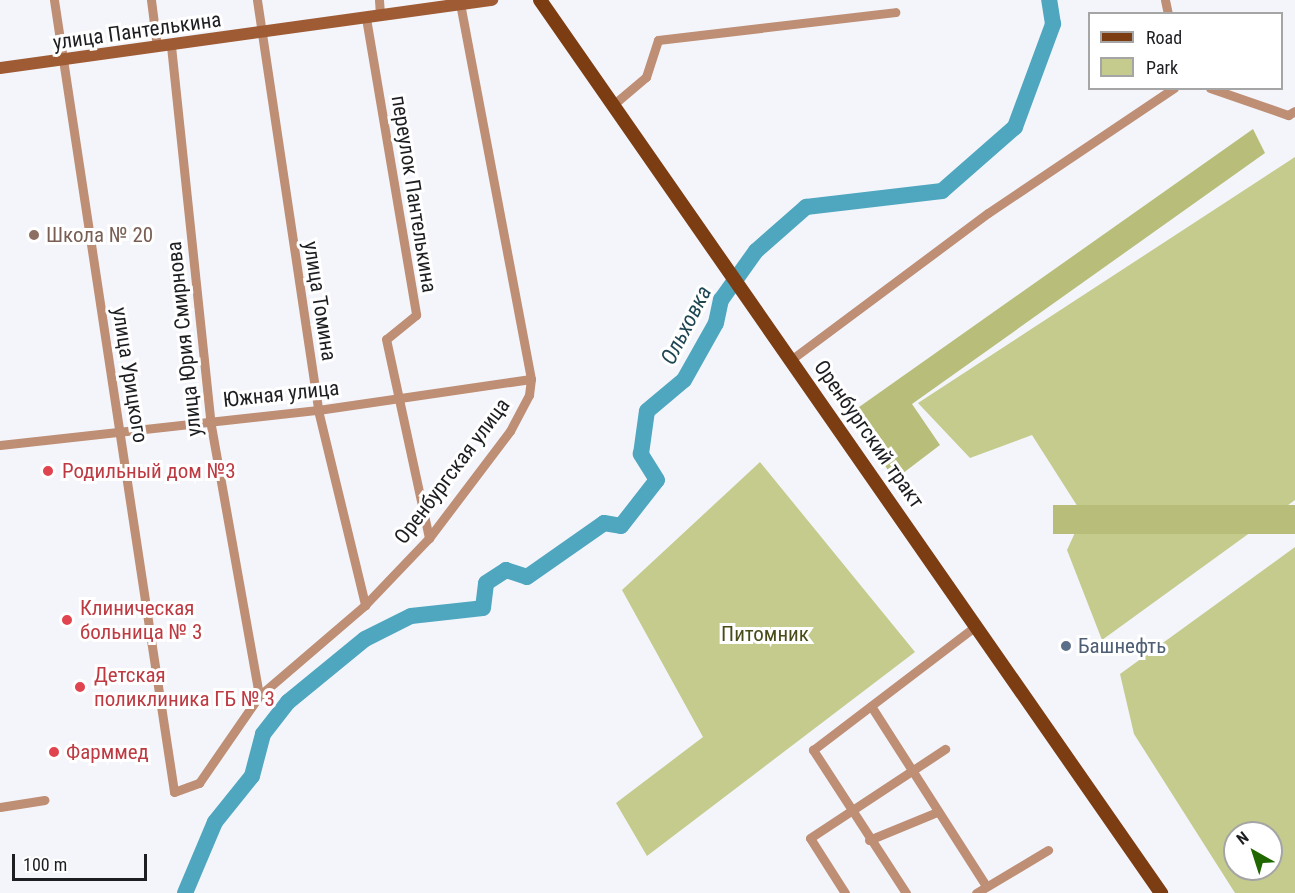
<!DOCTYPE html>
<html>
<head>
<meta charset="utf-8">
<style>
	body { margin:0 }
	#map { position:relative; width:1295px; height:893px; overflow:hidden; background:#f3f5fb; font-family:"Roboto Condensed",sans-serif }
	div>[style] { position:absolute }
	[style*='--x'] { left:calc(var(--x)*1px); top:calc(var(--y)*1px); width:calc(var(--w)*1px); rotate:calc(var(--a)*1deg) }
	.green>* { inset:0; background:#c5cb8c }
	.forest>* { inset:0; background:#b8be79; transform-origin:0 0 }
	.river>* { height:16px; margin:-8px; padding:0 8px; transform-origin:8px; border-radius:8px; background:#4ea6bf }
	.street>* { height:9px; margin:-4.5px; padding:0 4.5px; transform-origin:4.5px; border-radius:4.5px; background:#be8e75 }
	.secondary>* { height:12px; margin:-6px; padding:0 6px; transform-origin:6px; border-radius:6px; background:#9f5b34 }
	.primary>* { height:14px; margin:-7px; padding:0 7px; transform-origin:7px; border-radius:7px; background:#7d3d13 }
	.dots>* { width:16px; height:16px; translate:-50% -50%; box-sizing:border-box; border:3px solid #fff; border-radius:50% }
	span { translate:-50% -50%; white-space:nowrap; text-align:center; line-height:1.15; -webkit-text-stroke:6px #fff; paint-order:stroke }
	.street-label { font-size:21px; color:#1d1e21 }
	.education-label { font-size:21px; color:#785e54 }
	.left { translate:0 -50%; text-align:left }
	.health-label { font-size:21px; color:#be3a42 }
	.park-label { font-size:21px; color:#494c18 }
	.service-label { font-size:21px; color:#4e5e75 }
	.water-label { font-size:22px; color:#1f4753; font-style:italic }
	.legend { position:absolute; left:1088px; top:12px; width:195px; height:78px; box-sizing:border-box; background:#fff; border:2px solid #a5a5a6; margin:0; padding:8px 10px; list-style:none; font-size:18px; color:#1d1e21 }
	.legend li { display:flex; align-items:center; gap:12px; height:30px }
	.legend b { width:30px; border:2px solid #a5a5a6 }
	.north { position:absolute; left:1223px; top:821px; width:60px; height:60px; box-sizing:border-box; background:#fff; border:2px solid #a5a5a6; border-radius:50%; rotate:321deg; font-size:16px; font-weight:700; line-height:24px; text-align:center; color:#1d1e21 }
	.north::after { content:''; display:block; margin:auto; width:21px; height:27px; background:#206700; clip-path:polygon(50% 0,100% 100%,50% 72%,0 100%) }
	.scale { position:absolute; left:12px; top:854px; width:135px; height:27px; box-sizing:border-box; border:3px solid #1d1e21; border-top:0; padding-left:8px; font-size:18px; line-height:21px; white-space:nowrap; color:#1d1e21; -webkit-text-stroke:4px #fff; paint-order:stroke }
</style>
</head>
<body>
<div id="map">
	<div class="green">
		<div style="clip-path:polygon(1295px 157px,1295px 500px,1102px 640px,1067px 550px,1083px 515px,1032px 435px,970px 458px,918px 403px)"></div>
		<div style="clip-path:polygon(760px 462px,915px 652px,647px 856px,616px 803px,703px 737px,622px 590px)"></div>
		<div style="clip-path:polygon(evenodd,1295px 547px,1295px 893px,1235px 893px,1134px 734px,1120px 674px,1295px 547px,1235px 833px,1271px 833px,1271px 869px,1235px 869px,1235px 833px)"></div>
	</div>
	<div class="forest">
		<div style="clip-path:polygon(1253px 129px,1265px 153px,912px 404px,940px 445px,894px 480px,852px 412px)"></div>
		<div style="left:1295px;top:505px;width:29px;height:242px;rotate:90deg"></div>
	</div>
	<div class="river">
		<div style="--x:185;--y:893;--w:77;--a:-67.1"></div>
		<div style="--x:215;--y:822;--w:59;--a:-51.2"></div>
		<div style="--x:252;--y:776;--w:43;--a:-75.3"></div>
		<div style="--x:263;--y:734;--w:41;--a:-52"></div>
		<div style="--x:288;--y:702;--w:99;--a:-39.3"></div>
		<div style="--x:365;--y:639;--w:51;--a:-26.6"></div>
		<div style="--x:411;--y:616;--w:72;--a:-6.3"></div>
		<div style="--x:483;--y:608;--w:25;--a:-83"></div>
		<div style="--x:486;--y:583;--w:24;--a:-33"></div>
		<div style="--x:506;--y:570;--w:22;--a:18"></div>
		<div style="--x:527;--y:577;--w:94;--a:-35"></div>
		<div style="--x:604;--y:523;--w:17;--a:10"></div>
		<div style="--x:621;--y:526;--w:58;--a:-52"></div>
		<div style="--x:657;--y:480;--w:31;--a:-122"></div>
		<div style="--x:641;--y:454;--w:43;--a:-82.1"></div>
		<div style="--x:647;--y:411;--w:48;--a:-40"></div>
		<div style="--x:684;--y:380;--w:65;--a:-60.7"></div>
		<div style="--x:716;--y:323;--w:24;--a:-78"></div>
		<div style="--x:721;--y:300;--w:60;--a:-54.5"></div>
		<div style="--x:756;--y:251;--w:67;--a:-41.3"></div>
		<div style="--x:806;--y:207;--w:137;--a:-6.7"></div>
		<div style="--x:942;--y:191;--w:97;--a:-41.2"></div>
		<div style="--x:1015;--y:127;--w:110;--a:-69.7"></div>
		<div style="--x:1053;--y:24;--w:24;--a:-99"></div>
	</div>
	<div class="street">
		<div style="--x:54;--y:0;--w:801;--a:81.38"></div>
		<div style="--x:174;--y:792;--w:27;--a:-20"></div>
		<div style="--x:199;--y:783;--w:106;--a:-55.4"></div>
		<div style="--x:259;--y:696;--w:140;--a:-40.6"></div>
		<div style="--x:365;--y:605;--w:93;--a:-46.3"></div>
		<div style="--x:429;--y:538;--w:134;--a:-52.9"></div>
		<div style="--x:510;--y:431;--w:41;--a:-62.2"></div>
		<div style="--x:529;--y:395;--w:16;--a:-83"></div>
		<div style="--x:531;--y:379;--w:382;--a:-100.7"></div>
		<div style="--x:151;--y:0;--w:47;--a:82.7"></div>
		<div style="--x:257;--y:0;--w:415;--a:81.5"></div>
		<div style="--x:318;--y:410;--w:201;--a:76.4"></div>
		<div style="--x:379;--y:0;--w:16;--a:86"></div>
		<div style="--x:1165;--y:0;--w:14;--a:78"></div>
		<div style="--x:366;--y:18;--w:301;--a:80.4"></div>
		<div style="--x:416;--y:315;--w:38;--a:141"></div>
		<div style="--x:386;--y:339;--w:204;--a:77.8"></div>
		<div style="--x:171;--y:46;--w:376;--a:84"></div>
		<div style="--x:210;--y:420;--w:280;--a:79.9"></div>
		<div style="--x:1210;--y:88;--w:83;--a:19.1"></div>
		<div style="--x:1288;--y:115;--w:8;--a:-30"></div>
		<div style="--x:614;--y:104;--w:42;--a:-40.2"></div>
		<div style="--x:646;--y:77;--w:39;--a:-72"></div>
		<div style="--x:658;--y:40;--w:239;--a:-6.7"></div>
		<div style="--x:792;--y:359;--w:244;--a:-36.7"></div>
		<div style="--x:988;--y:213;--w:224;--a:-33.9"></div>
		<div style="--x:0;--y:445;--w:320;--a:-6.3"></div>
		<div style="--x:318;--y:410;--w:215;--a:-8.3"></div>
		<div style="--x:871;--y:706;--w:214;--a:57.4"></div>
		<div style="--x:0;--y:807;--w:45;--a:-9"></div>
		<div style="--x:869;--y:840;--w:74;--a:-22.4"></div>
		<div style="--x:845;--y:893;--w:65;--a:-122.5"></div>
		<div style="--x:810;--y:838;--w:162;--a:-33.4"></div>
		<div style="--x:906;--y:893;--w:171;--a:-123"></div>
		<div style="--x:813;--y:750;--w:205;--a:-37.3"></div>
		<div style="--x:976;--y:893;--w:84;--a:-30.8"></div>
	</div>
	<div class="secondary">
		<div style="--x:0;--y:68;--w:497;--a:-7.9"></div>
	</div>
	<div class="primary">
		<div style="--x:540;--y:0;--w:1088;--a:55.18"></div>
	</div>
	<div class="dots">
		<div style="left:34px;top:235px;background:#8d6e63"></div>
		<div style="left:48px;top:471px;background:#e0444e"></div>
		<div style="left:67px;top:620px;background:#e0444e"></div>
		<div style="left:1066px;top:646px;background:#5c6f8a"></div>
		<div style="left:80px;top:687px;background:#e0444e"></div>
		<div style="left:54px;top:752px;background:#e0444e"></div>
	</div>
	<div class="street-label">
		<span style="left:137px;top:31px;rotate:-8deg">улица Пантелькина</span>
		<span style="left:414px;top:194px;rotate:81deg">переулок Пантелькина</span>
		<span style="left:320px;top:301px;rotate:81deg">улица Томина</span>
		<span style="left:184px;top:339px;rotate:-96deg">улица Юрия Смирнова</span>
		<span style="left:130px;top:375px;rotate:81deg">улица Урицкого</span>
		<span style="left:281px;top:394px;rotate:-6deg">Южная улица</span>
		<span style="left:869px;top:434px;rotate:55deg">Оренбургский тракт</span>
		<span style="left:452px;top:471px;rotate:-53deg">Оренбургская улица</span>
	</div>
	<div class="education-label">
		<span class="left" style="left:46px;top:235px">Школа № 20</span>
	</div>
	<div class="health-label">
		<span class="left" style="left:62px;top:471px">Родильный дом №3</span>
		<span class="left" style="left:80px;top:620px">Клиническая<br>больница № 3</span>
		<span class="left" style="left:94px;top:687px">Детская<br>поликлиника ГБ № 3</span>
		<span class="left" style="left:66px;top:752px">Фарммед</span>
	</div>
	<div class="park-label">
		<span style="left:765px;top:634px">Питомник</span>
	</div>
	<div class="service-label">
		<span class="left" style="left:1078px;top:646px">Башнефть</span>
	</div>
	<div class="water-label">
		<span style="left:686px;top:325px;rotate:-63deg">Ольховка</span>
	</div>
	<ul class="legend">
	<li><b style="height:8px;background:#7d3d13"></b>Road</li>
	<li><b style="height:16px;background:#c5cb8c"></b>Park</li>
	</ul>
	<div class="north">N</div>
	<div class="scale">100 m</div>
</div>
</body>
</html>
